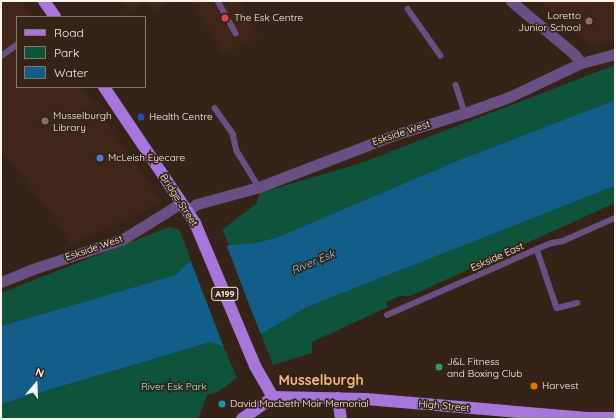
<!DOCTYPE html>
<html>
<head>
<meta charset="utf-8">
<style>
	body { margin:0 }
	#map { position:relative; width:616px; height:420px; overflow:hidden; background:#362318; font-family:Quicksand,sans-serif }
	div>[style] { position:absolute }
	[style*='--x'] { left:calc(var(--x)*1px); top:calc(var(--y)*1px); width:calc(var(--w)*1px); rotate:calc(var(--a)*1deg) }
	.built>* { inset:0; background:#402618 }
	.green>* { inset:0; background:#0e533b }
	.water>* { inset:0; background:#115f89 }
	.pier>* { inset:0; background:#362318; transform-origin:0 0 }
	.lane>* { height:5.5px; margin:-2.75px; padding:0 2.75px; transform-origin:2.75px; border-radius:2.75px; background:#685182 }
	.street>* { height:11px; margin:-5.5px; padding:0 5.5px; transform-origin:5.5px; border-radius:5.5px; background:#685182 }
	.primary>* { height:12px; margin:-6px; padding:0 6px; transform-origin:6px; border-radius:6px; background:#a776dc }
	.dots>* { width:11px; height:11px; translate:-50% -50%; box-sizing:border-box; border:2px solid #362318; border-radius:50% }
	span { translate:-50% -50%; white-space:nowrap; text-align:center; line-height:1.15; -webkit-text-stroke:3.5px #362318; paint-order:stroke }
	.shield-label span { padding:1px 3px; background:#362318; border:1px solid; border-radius:3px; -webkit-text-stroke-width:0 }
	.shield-label { font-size:9px; color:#fdf2ec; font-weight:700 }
	.poi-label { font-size:10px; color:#fdf2ec }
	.right { translate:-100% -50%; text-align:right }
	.left { translate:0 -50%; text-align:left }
	.street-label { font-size:10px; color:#fdf2ec }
	.park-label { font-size:10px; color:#8dfacc }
	.water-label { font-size:11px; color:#89caf7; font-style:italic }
	.district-label { font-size:14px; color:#f3b87f; font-weight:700 }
	.frame { position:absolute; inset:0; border:2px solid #fdf2ec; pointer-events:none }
	.legend { position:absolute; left:16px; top:16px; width:130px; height:72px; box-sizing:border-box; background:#362318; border:1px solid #86766d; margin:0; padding:5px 7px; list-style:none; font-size:12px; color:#fdf2ec }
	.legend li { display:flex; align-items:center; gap:8px; height:20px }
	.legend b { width:20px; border:1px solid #86766d }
	.north { position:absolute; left:16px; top:364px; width:40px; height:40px; -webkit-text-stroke:3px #362318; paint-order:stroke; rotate:19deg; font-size:11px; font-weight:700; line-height:16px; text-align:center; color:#fdf2ec }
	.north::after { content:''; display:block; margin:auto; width:14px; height:18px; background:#fdf2ec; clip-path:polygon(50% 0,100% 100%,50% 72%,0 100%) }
</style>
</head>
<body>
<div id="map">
	<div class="built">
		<div style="clip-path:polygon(1px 1px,21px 1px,33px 17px,17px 17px,17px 87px,82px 87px,162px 202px,71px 245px,54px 217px,1px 150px)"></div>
		<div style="clip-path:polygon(120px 1px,145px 1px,128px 12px)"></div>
		<div style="clip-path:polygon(147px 1px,173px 1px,154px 12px)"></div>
		<div style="clip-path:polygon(191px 1px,239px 1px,259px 36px,223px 54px)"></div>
		<div style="clip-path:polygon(539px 1px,615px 1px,615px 41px,591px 45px)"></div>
	</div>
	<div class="green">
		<div style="clip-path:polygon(615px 65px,615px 100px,459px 160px,278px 237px,256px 243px,229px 245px,222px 230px,257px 203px,260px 193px,361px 163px)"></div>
		<div style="clip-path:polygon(615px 186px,615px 203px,410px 296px,400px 296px,386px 302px,388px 307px,312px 342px,312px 353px,273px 365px,261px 334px,307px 307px)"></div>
		<div style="clip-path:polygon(169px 227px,179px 229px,191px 260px,177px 275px,1px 326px,1px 293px)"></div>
		<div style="clip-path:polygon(211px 342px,224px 347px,237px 378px,219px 391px,207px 395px,198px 419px,1px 419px,1px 404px)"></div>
	</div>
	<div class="water">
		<div style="clip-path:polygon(615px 100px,615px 186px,307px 307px,261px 334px,224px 347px,211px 342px,1px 404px,1px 326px,176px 275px,191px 260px,229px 245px,256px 243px,278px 237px,459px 160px)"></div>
	</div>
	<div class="pier">
		<div style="left:226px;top:244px;width:99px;height:39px;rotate:69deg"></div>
	</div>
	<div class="lane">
		<div style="--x:218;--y:1;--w:37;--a:61"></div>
		<div style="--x:408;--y:9;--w:57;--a:54.9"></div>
		<div style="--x:1;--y:56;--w:19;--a:-35"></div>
		<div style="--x:456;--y:85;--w:29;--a:72"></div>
		<div style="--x:215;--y:108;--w:32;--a:55"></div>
		<div style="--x:233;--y:134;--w:17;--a:77"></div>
		<div style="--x:237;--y:151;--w:42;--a:58.6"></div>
		<div style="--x:537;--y:249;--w:62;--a:71.3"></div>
		<div style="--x:557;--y:308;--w:21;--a:-14"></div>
		<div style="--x:387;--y:315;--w:164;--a:-23.7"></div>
		<div style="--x:537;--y:249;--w:16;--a:-22"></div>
		<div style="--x:552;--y:243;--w:11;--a:-10"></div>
		<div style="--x:563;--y:241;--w:57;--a:-23.9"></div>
	</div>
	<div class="street">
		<div style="--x:511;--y:1;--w:82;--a:40.1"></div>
		<div style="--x:574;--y:54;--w:11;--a:52"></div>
		<div style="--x:187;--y:211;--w:12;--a:-35"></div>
		<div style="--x:197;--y:204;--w:64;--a:-15.3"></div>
		<div style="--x:259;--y:187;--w:145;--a:-21.1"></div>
		<div style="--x:394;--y:135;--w:74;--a:-17.2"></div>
		<div style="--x:465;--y:113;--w:47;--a:-20"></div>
		<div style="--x:509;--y:97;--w:80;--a:-25.3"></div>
		<div style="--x:581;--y:63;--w:35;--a:-15"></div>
		<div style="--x:1;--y:282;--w:31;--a:-22"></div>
		<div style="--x:30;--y:270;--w:98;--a:-18.4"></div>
		<div style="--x:123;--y:239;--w:68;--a:-31.8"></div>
	</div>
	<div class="primary">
		<div style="--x:44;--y:1;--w:19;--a:55"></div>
		<div style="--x:104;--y:87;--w:164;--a:56.2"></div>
		<div style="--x:195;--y:223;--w:155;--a:67.2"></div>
		<div style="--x:255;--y:366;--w:36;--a:60"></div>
		<div style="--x:273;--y:397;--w:93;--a:1.2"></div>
		<div style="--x:366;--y:399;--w:222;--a:4.9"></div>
		<div style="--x:587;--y:418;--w:28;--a:0"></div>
		<div style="--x:338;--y:398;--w:21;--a:82"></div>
		<div style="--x:242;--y:419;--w:38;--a:-35"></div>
	</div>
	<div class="dots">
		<div style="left:225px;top:18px;background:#e0444e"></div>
		<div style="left:589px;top:21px;background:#8d6e63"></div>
		<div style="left:141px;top:117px;background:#1a4fb4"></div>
		<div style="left:45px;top:121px;background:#8d6e63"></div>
		<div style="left:100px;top:158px;background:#3f7fe0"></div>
		<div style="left:439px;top:367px;background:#2e9e5b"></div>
		<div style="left:534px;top:386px;background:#e8710a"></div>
		<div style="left:222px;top:404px;background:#0f9aa8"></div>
	</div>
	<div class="shield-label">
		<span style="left:225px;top:294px">A199</span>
	</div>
	<div class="poi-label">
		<span class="right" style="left:581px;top:21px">Loretto<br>Junior School</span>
		<span class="left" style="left:234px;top:18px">The Esk Centre</span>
		<span class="left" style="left:53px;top:121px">Musselburgh<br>Library</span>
		<span class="left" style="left:149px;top:117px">Health Centre</span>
		<span class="left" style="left:108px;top:158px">McLeish Eyecare</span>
		<span class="left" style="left:447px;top:367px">J&amp;L Fitness<br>and Boxing Club</span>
		<span class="left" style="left:542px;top:386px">Harvest</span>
		<span class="left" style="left:230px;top:404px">David Macbeth Moir Memorial</span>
	</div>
	<div class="street-label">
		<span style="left:401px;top:133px;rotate:-18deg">Eskside West</span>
		<span style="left:179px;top:200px;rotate:57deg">Bridge Street</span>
		<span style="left:94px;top:248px;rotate:-19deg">Eskside West</span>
		<span style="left:497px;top:257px;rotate:-24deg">Eskside East</span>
		<span style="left:444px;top:406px;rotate:5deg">High Street</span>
	</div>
	<div class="park-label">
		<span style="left:174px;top:387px">River Esk Park</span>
	</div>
	<div class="water-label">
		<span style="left:313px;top:262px;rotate:-23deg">River Esk</span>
	</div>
	<div class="district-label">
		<span style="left:321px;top:380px">Musselburgh</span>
	</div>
	<div class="frame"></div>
	<ul class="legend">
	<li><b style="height:5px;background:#a776dc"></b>Road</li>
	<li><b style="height:11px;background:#0e533b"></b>Park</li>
	<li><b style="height:11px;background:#115f89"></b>Water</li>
	</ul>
	<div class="north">N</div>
</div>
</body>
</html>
